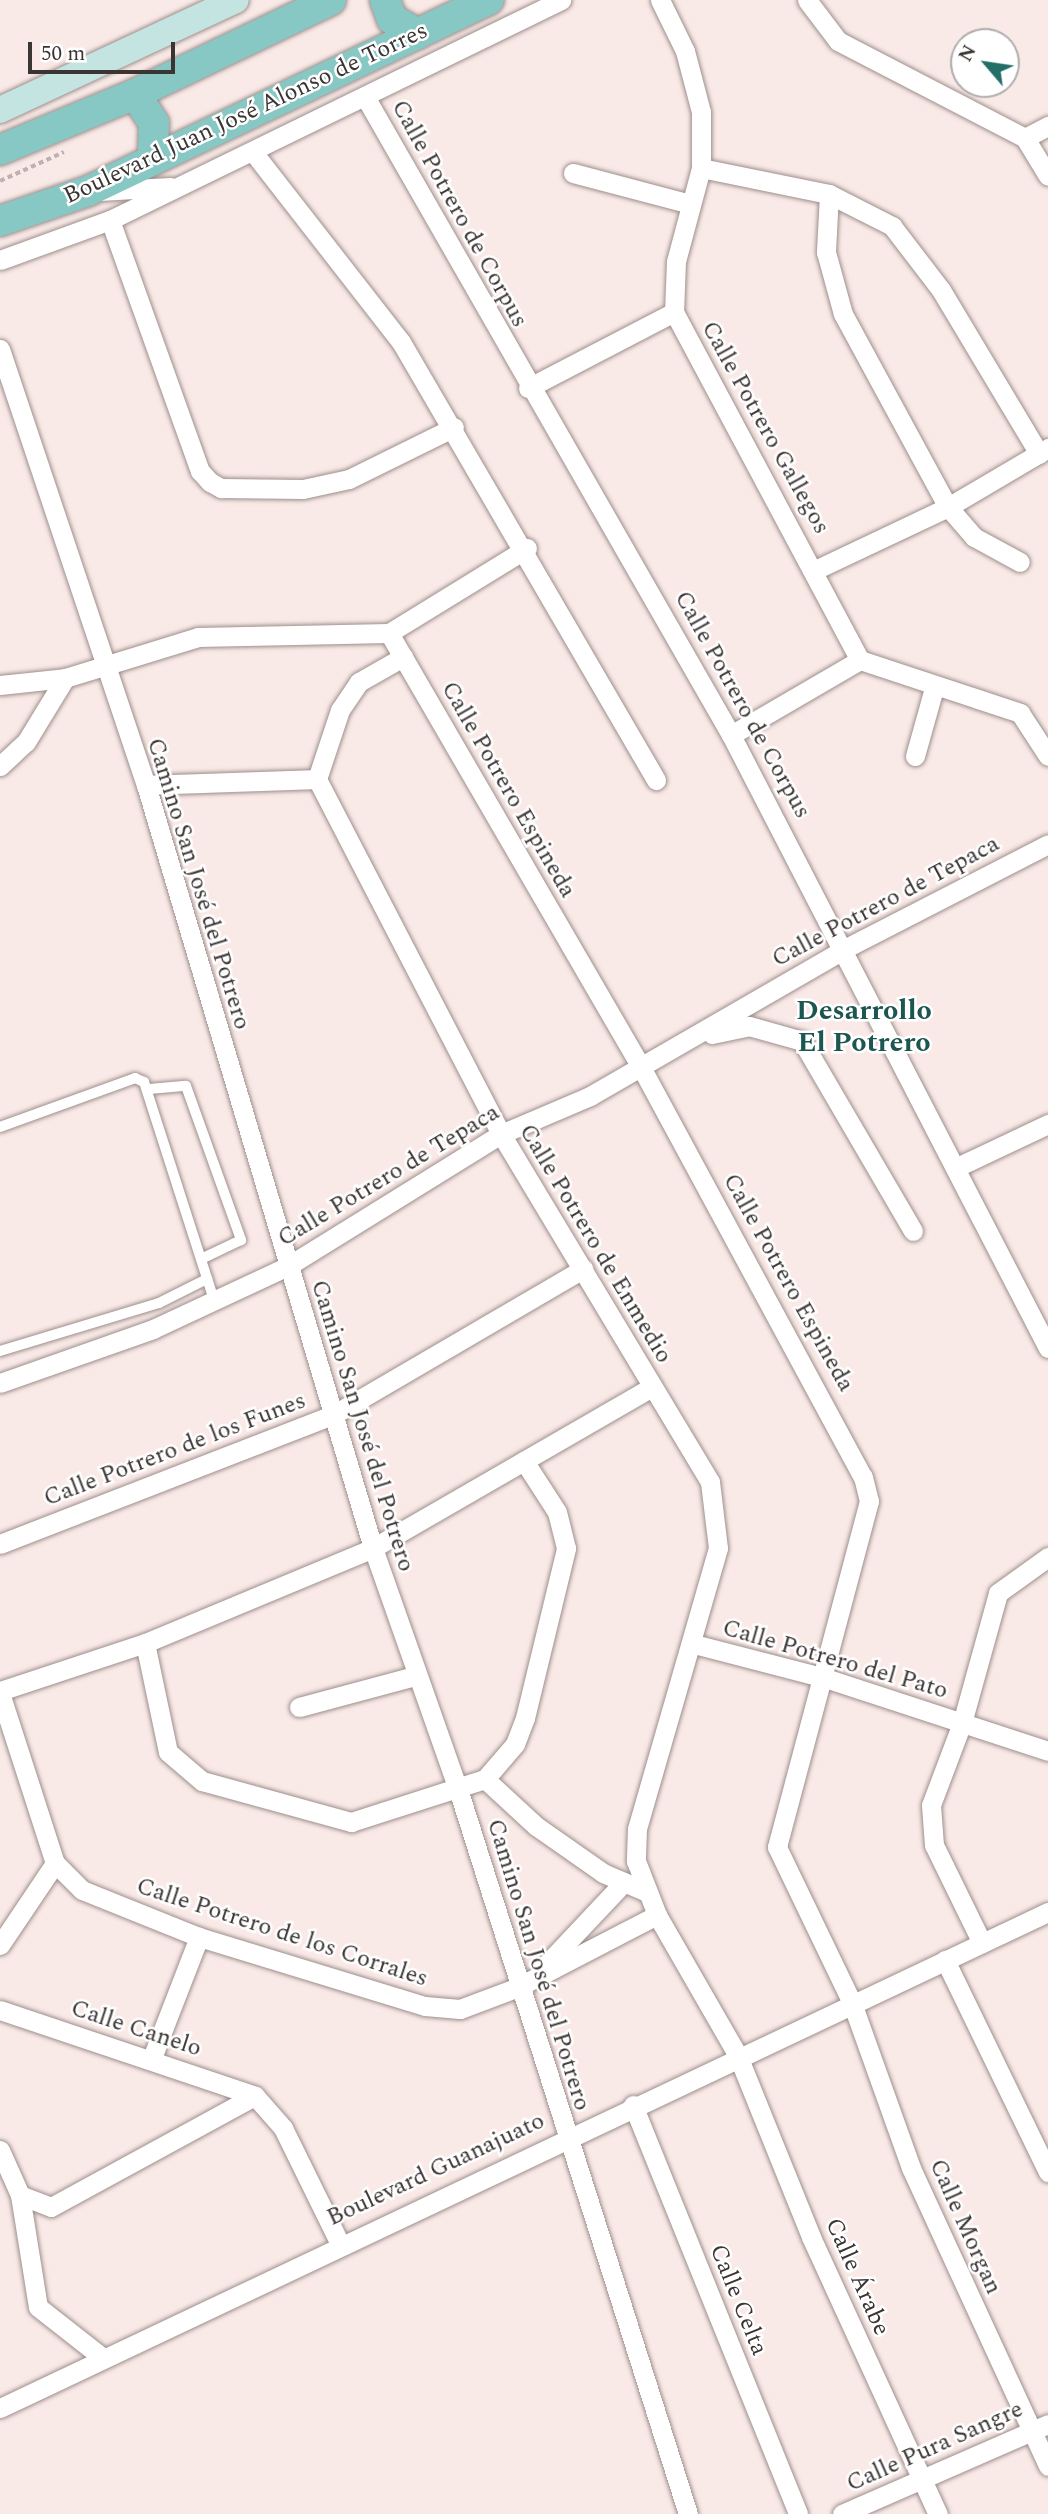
<!DOCTYPE html>
<html>
<head>
<meta charset="utf-8">
<style>
	body { margin:0 }
	#map { position:relative; width:1048px; height:2514px; overflow:hidden; background:#faeae7; font-family:Spectral,serif }
	div>[style] { position:absolute }
	[style*='--x'] { left:calc(var(--x)*1px); top:calc(var(--y)*1px); width:calc(var(--w)*1px); rotate:calc(var(--a)*1deg) }
	.path>* { height:3.5px; margin-top:-1.75px; transform-origin:0; background:repeating-linear-gradient(90deg,#beb1af 0 5px,transparent 0 8.5px) }
	.roads { filter:drop-shadow(0 0 2px #9d8f8c) drop-shadow(0 0 2px #9d8f8c) }
	.lane>* { height:10px; margin:-5px; padding:0 5px; transform-origin:5px; border-radius:5px; background:#fff }
	.street>* { height:19px; margin:-9.5px; padding:0 9.5px; transform-origin:9.5px; border-radius:9.5px; background:#fff }
	.secondary>* { height:26px; margin:-13px; padding:0 13px; transform-origin:13px; border-radius:13px; background:#c4e4e1 }
	.primary>* { height:30px; margin:-15px; padding:0 15px; transform-origin:15px; border-radius:15px; background:#88c8c4 }
	span { translate:-50% -50%; white-space:nowrap; text-align:center; line-height:1.15; -webkit-text-stroke:5px #fff; paint-order:stroke }
	.street-label { font-size:24px; color:#3a3433 }
	.quarter-label { font-size:28px; color:#1b5651; font-weight:700 }
	.north { position:absolute; left:950px; top:28px; width:70px; height:70px; box-sizing:border-box; background:#fff; border:2px solid #b0aead; border-radius:50%; rotate:299deg; font-size:19px; font-weight:700; line-height:28px; text-align:center; color:#3a3433 }
	.north::after { content:''; display:block; margin:auto; width:24px; height:32px; background:#246e68; clip-path:polygon(50% 0,100% 100%,50% 72%,0 100%) }
	.scale { position:absolute; left:28px; top:42px; width:147px; height:32px; box-sizing:border-box; border:4px solid #3a3433; border-top:0; padding-left:9px; font-size:21px; line-height:24px; white-space:nowrap; color:#3a3433; -webkit-text-stroke:5px #fff; paint-order:stroke }
</style>
</head>
<body>
<div id="map">
	<div class="path">
		<div style="--x:0;--y:181;--w:70;--a:-24.4"></div>
	</div>
	<div class="roads">
		<div class="lane">
			<div style="--x:149;--y:1089;--w:37;--a:-5"></div>
			<div style="--x:186;--y:1086;--w:164;--a:70.3"></div>
			<div style="--x:241;--y:1240;--w:44;--a:154.6"></div>
			<div style="--x:0;--y:1127;--w:144;--a:-19.9"></div>
			<div style="--x:135;--y:1078;--w:10;--a:24"></div>
			<div style="--x:144;--y:1082;--w:229;--a:72.2"></div>
			<div style="--x:0;--y:1351;--w:166;--a:-16.8"></div>
			<div style="--x:159;--y:1303;--w:54;--a:-26.6"></div>
		</div>
		<div class="street">
			<div style="--x:660;--y:0;--w:57;--a:63.9"></div>
			<div style="--x:685;--y:51;--w:63;--a:75.3"></div>
			<div style="--x:701;--y:112;--w:56;--a:90"></div>
			<div style="--x:701;--y:168;--w:96;--a:105"></div>
			<div style="--x:676;--y:261;--w:51;--a:92.2"></div>
			<div style="--x:674;--y:312;--w:395;--a:61.9"></div>
			<div style="--x:860;--y:660;--w:169;--a:18.3"></div>
			<div style="--x:1020;--y:713;--w:51;--a:56.9"></div>
			<div style="--x:807;--y:0;--w:51;--a:52.9"></div>
			<div style="--x:838;--y:41;--w:211;--a:27.4"></div>
			<div style="--x:1025;--y:138;--w:44;--a:58.8"></div>
			<div style="--x:367;--y:100;--w:732;--a:60.18"></div>
			<div style="--x:731;--y:735;--w:690;--a:62.66"></div>
			<div style="--x:1025;--y:138;--w:26;--a:-28"></div>
			<div style="--x:253;--y:152;--w:241;--a:52.1"></div>
			<div style="--x:401;--y:342;--w:507;--a:59.79"></div>
			<div style="--x:701;--y:168;--w:131;--a:11.5"></div>
			<div style="--x:829;--y:194;--w:71;--a:26.9"></div>
			<div style="--x:892;--y:226;--w:81;--a:52.6"></div>
			<div style="--x:941;--y:290;--w:191;--a:59.1"></div>
			<div style="--x:573;--y:173;--w:121;--a:14.8"></div>
			<div style="--x:99;--y:191;--w:71;--a:-3.2"></div>
			<div style="--x:829;--y:194;--w:58;--a:93"></div>
			<div style="--x:826;--y:252;--w:64;--a:74.7"></div>
			<div style="--x:843;--y:314;--w:220;--a:61.5"></div>
			<div style="--x:948;--y:507;--w:40;--a:49"></div>
			<div style="--x:974;--y:537;--w:52;--a:28.5"></div>
			<div style="--x:110;--y:220;--w:267;--a:70.3"></div>
			<div style="--x:200;--y:471;--w:15;--a:48"></div>
			<div style="--x:210;--y:482;--w:13;--a:29"></div>
			<div style="--x:221;--y:488;--w:82;--a:0.7"></div>
			<div style="--x:303;--y:489;--w:47;--a:-12.3"></div>
			<div style="--x:349;--y:479;--w:117;--a:-26.3"></div>
			<div style="--x:0;--y:260;--w:117;--a:-20"></div>
			<div style="--x:110;--y:220;--w:502;--a:-26"></div>
			<div style="--x:0;--y:349;--w:460;--a:71.5"></div>
			<div style="--x:146;--y:785;--w:796;--a:73.43"></div>
			<div style="--x:373;--y:1548;--w:256;--a:70.6"></div>
			<div style="--x:458;--y:1789;--w:761;--a:72.4"></div>
			<div style="--x:528;--y:388;--w:165;--a:-27.5"></div>
			<div style="--x:815;--y:570;--w:147;--a:-25.3"></div>
			<div style="--x:948;--y:507;--w:116;--a:-30.5"></div>
			<div style="--x:389;--y:633;--w:502;--a:59.86"></div>
			<div style="--x:641;--y:1067;--w:466;--a:61.6"></div>
			<div style="--x:863;--y:1477;--w:25;--a:76"></div>
			<div style="--x:869;--y:1501;--w:358;--a:104.9"></div>
			<div style="--x:777;--y:1847;--w:173;--a:64.3"></div>
			<div style="--x:852;--y:2003;--w:175;--a:70.3"></div>
			<div style="--x:911;--y:2168;--w:328;--a:65.3"></div>
			<div style="--x:0;--y:685;--w:65;--a:-6.1"></div>
			<div style="--x:65;--y:678;--w:139;--a:-17.1"></div>
			<div style="--x:198;--y:637;--w:191;--a:-1.2"></div>
			<div style="--x:389;--y:633;--w:162;--a:-31.6"></div>
			<div style="--x:731;--y:735;--w:149;--a:-30.2"></div>
			<div style="--x:915;--y:756;--w:71;--a:-74.4"></div>
			<div style="--x:0;--y:766;--w:35;--a:-43"></div>
			<div style="--x:26;--y:742;--w:75;--a:-58.6"></div>
			<div style="--x:317;--y:779;--w:400;--a:62.6"></div>
			<div style="--x:501;--y:1134;--w:406;--a:59"></div>
			<div style="--x:710;--y:1482;--w:66;--a:83.1"></div>
			<div style="--x:718;--y:1548;--w:291;--a:106.1"></div>
			<div style="--x:637;--y:1828;--w:33;--a:92"></div>
			<div style="--x:636;--y:1861;--w:58;--a:68.7"></div>
			<div style="--x:657;--y:1915;--w:163;--a:60.1"></div>
			<div style="--x:738;--y:2056;--w:195;--a:68"></div>
			<div style="--x:811;--y:2237;--w:305;--a:65.4"></div>
			<div style="--x:317;--y:779;--w:73;--a:-71.6"></div>
			<div style="--x:340;--y:710;--w:34;--a:-56"></div>
			<div style="--x:359;--y:682;--w:51;--a:-29.6"></div>
			<div style="--x:146;--y:785;--w:171;--a:-2"></div>
			<div style="--x:712;--y:1034;--w:38;--a:-12"></div>
			<div style="--x:749;--y:1026;--w:55;--a:15.8"></div>
			<div style="--x:802;--y:1041;--w:220;--a:59.7"></div>
			<div style="--x:957;--y:1167;--w:101;--a:-25.3"></div>
			<div style="--x:0;--y:1383;--w:162;--a:-19.4"></div>
			<div style="--x:153;--y:1329;--w:149;--a:-25"></div>
			<div style="--x:288;--y:1266;--w:251;--a:-31.8"></div>
			<div style="--x:501;--y:1134;--w:97;--a:-23.1"></div>
			<div style="--x:590;--y:1096;--w:296;--a:-30"></div>
			<div style="--x:846;--y:948;--w:227;--a:-27.2"></div>
			<div style="--x:0;--y:1544;--w:357;--a:-21.2"></div>
			<div style="--x:333;--y:1415;--w:290;--a:-30.3"></div>
			<div style="--x:145;--y:1643;--w:111;--a:78.1"></div>
			<div style="--x:168;--y:1752;--w:45;--a:40.5"></div>
			<div style="--x:202;--y:1781;--w:155;--a:15.4"></div>
			<div style="--x:351;--y:1822;--w:141;--a:-17.8"></div>
			<div style="--x:485;--y:1779;--w:46;--a:-49.4"></div>
			<div style="--x:515;--y:1744;--w:28;--a:-69"></div>
			<div style="--x:525;--y:1718;--w:175;--a:-76.4"></div>
			<div style="--x:566;--y:1548;--w:37;--a:-104"></div>
			<div style="--x:557;--y:1512;--w:61;--a:-122.9"></div>
			<div style="--x:694;--y:1644;--w:135;--a:14.5"></div>
			<div style="--x:825;--y:1678;--w:235;--a:18.1"></div>
			<div style="--x:0;--y:1691;--w:153;--a:-18.3"></div>
			<div style="--x:145;--y:1643;--w:247;--a:-22.6"></div>
			<div style="--x:373;--y:1548;--w:322;--a:-30"></div>
			<div style="--x:0;--y:1693;--w:179;--a:72.1"></div>
			<div style="--x:55;--y:1863;--w:38;--a:45"></div>
			<div style="--x:82;--y:1890;--w:126;--a:21.9"></div>
			<div style="--x:199;--y:1937;--w:236;--a:17"></div>
			<div style="--x:425;--y:2006;--w:35;--a:5"></div>
			<div style="--x:460;--y:2009;--w:60;--a:-20.6"></div>
			<div style="--x:516;--y:1988;--w:159;--a:-27.4"></div>
			<div style="--x:299;--y:1707;--w:120;--a:-15"></div>
			<div style="--x:485;--y:1779;--w:69;--a:42.7"></div>
			<div style="--x:536;--y:1826;--w:82;--a:35"></div>
			<div style="--x:603;--y:1873;--w:48;--a:23.4"></div>
			<div style="--x:982;--y:1943;--w:109;--a:-116.1"></div>
			<div style="--x:934;--y:1845;--w:40;--a:-94.3"></div>
			<div style="--x:931;--y:1805;--w:88;--a:-69.3"></div>
			<div style="--x:962;--y:1723;--w:135;--a:-74.5"></div>
			<div style="--x:998;--y:1593;--w:62;--a:-35.8"></div>
			<div style="--x:0;--y:1945;--w:99;--a:-56.1"></div>
			<div style="--x:945;--y:1960;--w:236;--a:64.1"></div>
			<div style="--x:543;--y:1968;--w:118;--a:-46.7"></div>
			<div style="--x:0;--y:2010;--w:269;--a:18.6"></div>
			<div style="--x:255;--y:2096;--w:43;--a:48.8"></div>
			<div style="--x:283;--y:2128;--w:127;--a:63.8"></div>
			<div style="--x:152;--y:2058;--w:130;--a:-68.8"></div>
			<div style="--x:633;--y:2105;--w:441;--a:68"></div>
			<div style="--x:0;--y:2150;--w:49;--a:66"></div>
			<div style="--x:20;--y:2195;--w:33;--a:21"></div>
			<div style="--x:51;--y:2207;--w:232;--a:-28.6"></div>
			<div style="--x:20;--y:2195;--w:113;--a:80.9"></div>
			<div style="--x:38;--y:2307;--w:83;--a:38.1"></div>
			<div style="--x:0;--y:2408;--w:1159;--a:-25.33"></div>
			<div style="--x:842;--y:2514;--w:225;--a:-23.6"></div>
		</div>
		<div class="secondary">
			<div style="--x:0;--y:110;--w:260;--a:-25"></div>
		</div>
		<div class="primary">
			<div style="--x:385;--y:0;--w:20;--a:70"></div>
			<div style="--x:392;--y:19;--w:30;--a:30"></div>
			<div style="--x:135;--y:94;--w:35;--a:57"></div>
			<div style="--x:154;--y:123;--w:37;--a:92"></div>
			<div style="--x:0;--y:150;--w:146;--a:-22.5"></div>
			<div style="--x:135;--y:94;--w:217;--a:-25.6"></div>
			<div style="--x:0;--y:221;--w:93;--a:-18.8"></div>
			<div style="--x:88;--y:191;--w:444;--a:-25.5"></div>
		</div>
	</div>
	<div class="street-label">
		<span style="left:246px;top:114px;rotate:-25deg">Boulevard Juan José Alonso de Torres</span>
		<span style="left:459px;top:214px;rotate:61deg">Calle Potrero de Corpus</span>
		<span style="left:765px;top:428px;rotate:61deg">Calle Potrero Gallegos</span>
		<span style="left:742px;top:705px;rotate:61deg">Calle Potrero de Corpus</span>
		<span style="left:508px;top:790px;rotate:60deg">Calle Potrero Espineda</span>
		<span style="left:198px;top:884px;rotate:73deg">Camino San José del Potrero</span>
		<span style="left:886px;top:902px;rotate:-28deg">Calle Potrero de Tepaca</span>
		<span style="left:389px;top:1176px;rotate:-31deg">Calle Potrero de Tepaca</span>
		<span style="left:595px;top:1244px;rotate:59deg">Calle Potrero de Enmedio</span>
		<span style="left:788px;top:1283px;rotate:61deg">Calle Potrero Espineda</span>
		<span style="left:362px;top:1426px;rotate:73deg">Camino San José del Potrero</span>
		<span style="left:175px;top:1450px;rotate:-21deg">Calle Potrero de los Funes</span>
		<span style="left:835px;top:1660px;rotate:16deg">Calle Potrero del Pato</span>
		<span style="left:282px;top:1933px;rotate:18deg">Calle Potrero de los Corrales</span>
		<span style="left:538px;top:1965px;rotate:73deg">Camino San José del Potrero</span>
		<span style="left:136px;top:2029px;rotate:18deg">Calle Canelo</span>
		<span style="left:436px;top:2170px;rotate:-25deg">Boulevard Guanajuato</span>
		<span style="left:965px;top:2227px;rotate:66deg">Calle Morgan</span>
		<span style="left:857px;top:2277px;rotate:66deg">Calle Árabe</span>
		<span style="left:738px;top:2300px;rotate:68deg">Calle Celta</span>
		<span style="left:935px;top:2447px;rotate:-24deg">Calle Pura Sangre</span>
	</div>
	<div class="quarter-label">
		<span style="left:864px;top:1027px">Desarrollo<br>El Potrero</span>
	</div>
	<div class="north">N</div>
	<div class="scale">50 m</div>
</div>
</body>
</html>
